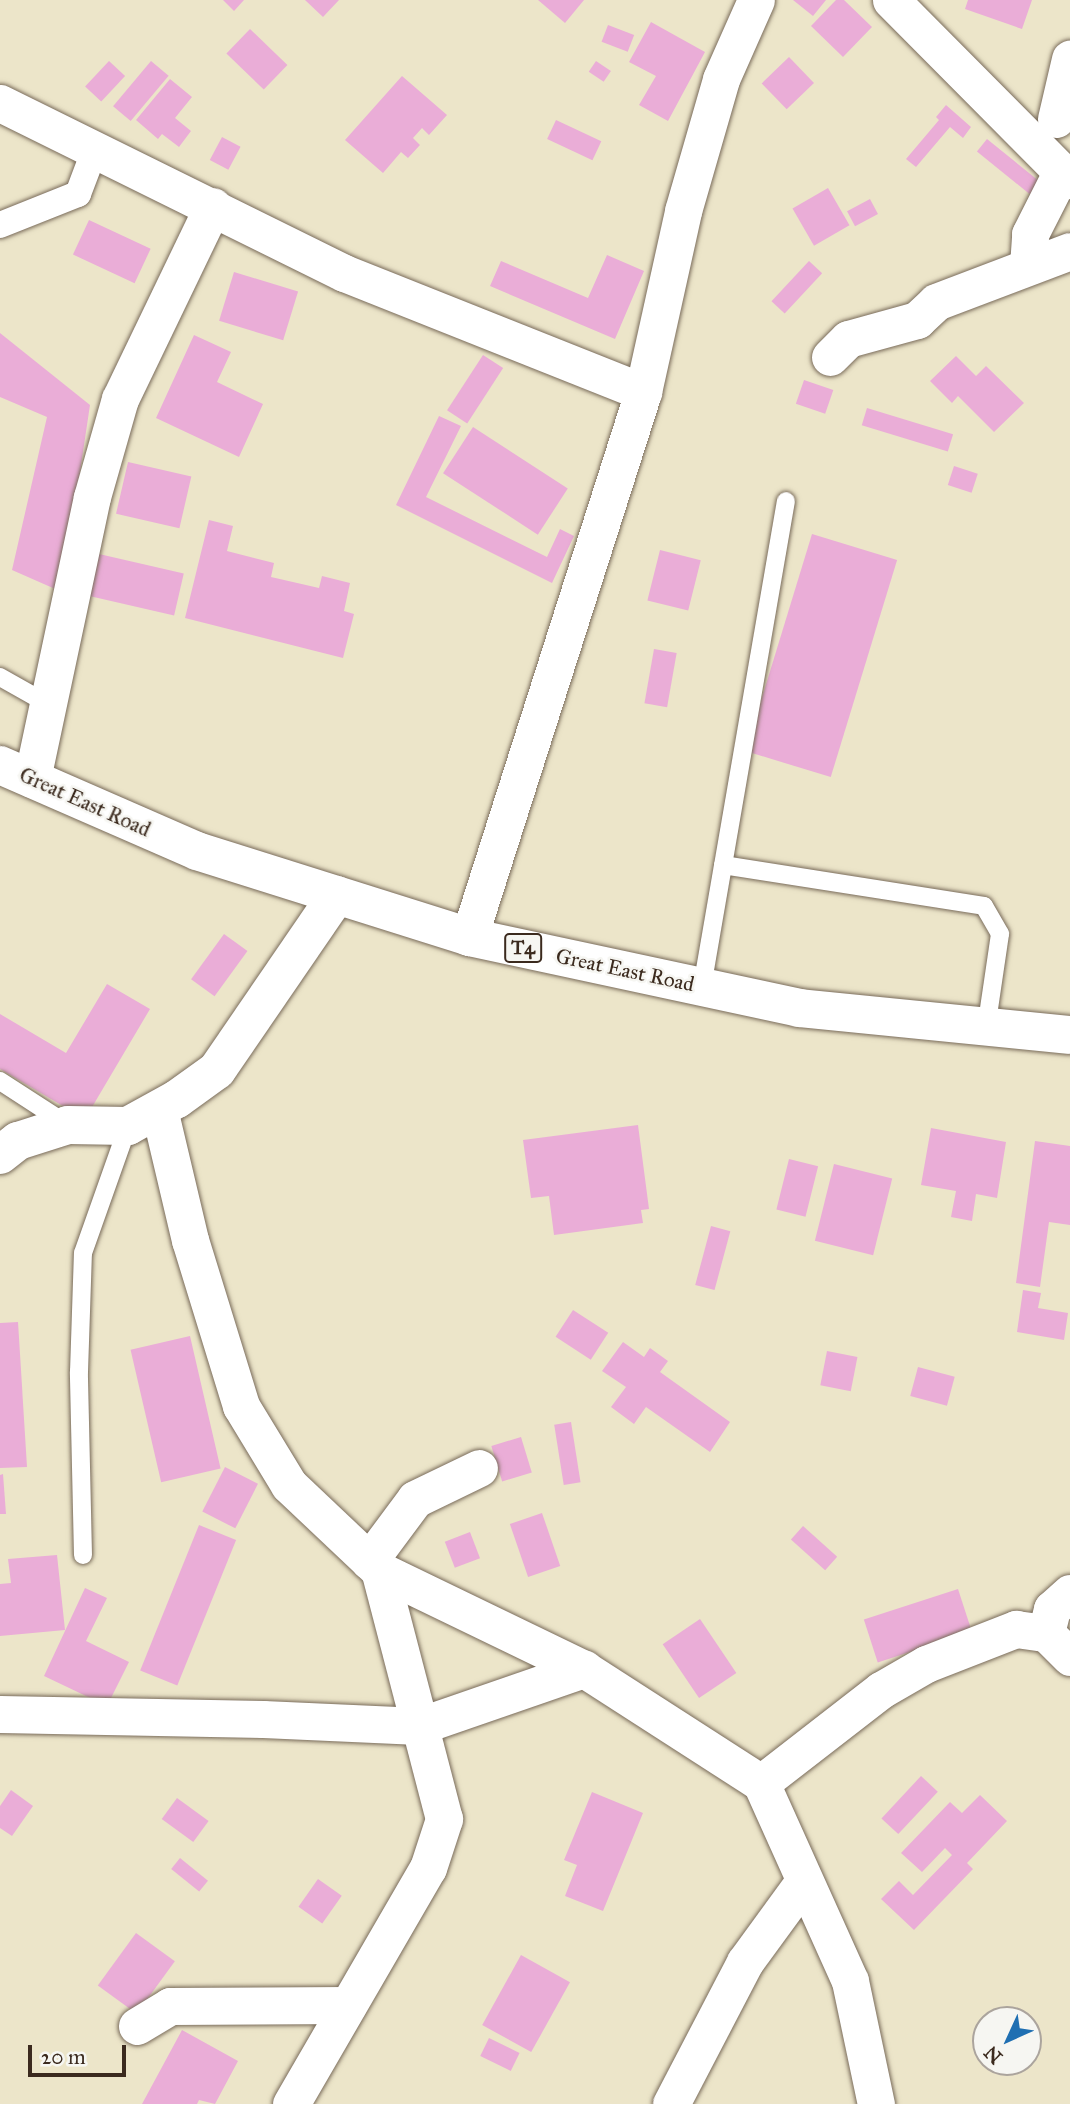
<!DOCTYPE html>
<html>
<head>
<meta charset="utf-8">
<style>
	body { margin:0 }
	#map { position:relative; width:1070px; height:2104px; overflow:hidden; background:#ece5c9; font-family:"IM FELL Great Primer",serif }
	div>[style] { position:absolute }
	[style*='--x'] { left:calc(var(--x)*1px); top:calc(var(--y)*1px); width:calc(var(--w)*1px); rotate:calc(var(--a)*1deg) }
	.building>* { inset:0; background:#eaadd7; transform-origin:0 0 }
	.roads { filter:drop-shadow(0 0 2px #796b5a) drop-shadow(0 0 2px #796b5a) }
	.service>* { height:18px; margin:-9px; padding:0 9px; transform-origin:9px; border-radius:9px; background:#fff }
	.pedestrian>* { height:26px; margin:-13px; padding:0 13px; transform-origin:13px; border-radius:13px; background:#fff }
	.minor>* { height:37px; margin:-18.5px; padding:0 18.5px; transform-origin:18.5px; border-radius:18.5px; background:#fff }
	.tertiary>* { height:38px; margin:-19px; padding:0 19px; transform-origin:19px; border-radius:19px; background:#fff }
	.trunk>* { height:38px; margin:-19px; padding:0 19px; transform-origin:19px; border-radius:19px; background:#fff }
	span { translate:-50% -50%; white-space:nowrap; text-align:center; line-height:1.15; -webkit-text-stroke:5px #f6f6f2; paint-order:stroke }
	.shield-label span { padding:2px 5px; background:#f6f6f2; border:2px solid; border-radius:5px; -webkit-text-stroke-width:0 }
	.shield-label { font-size:19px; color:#3b2a1e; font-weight:700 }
	.street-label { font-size:21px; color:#3b2a1e }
	.north { position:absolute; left:972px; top:2006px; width:70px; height:70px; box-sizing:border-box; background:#f6f6f2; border:2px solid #aba49d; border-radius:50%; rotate:225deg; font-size:19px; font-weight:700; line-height:28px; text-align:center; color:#3b2a1e }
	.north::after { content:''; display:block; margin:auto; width:24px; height:32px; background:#1f6fb2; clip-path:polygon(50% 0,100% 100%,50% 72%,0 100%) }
	.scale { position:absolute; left:28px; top:2045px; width:98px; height:32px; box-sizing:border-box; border:4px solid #3b2a1e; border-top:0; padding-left:9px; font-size:21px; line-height:24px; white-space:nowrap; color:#3b2a1e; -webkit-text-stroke:5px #f6f6f2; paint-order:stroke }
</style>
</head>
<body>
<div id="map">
	<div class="building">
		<div style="clip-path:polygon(223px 0,244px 0,234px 11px)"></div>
		<div style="clip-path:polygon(305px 0,339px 0,323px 17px)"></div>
		<div style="clip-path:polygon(538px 0,584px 0,565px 23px)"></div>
		<div style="clip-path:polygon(793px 0,826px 0,813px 16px)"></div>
		<div style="clip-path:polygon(836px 0,844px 0,872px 27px,843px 57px,811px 26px)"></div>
		<div style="clip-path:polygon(968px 0,1032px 0,1022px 29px,965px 9px)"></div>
		<div style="clip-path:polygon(651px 22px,705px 52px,668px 121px,639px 105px,656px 76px,629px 62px)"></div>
		<div style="left:608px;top:25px;width:28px;height:18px;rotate:21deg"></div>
		<div style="left:250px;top:29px;width:52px;height:34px;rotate:44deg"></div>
		<div style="left:789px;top:57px;width:36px;height:38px;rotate:46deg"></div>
		<div style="left:109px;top:61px;width:22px;height:35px;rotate:43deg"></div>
		<div style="left:151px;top:61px;width:23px;height:59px;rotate:40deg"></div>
		<div style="left:596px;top:61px;width:18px;height:13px;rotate:34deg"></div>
		<div style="clip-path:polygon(402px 76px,447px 115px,429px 135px,422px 128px,413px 138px,420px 145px,408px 158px,401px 152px,383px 173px,345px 140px)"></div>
		<div style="clip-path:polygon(170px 79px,192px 97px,175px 118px,191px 131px,179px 147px,162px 134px,158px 139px,136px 120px)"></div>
		<div style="clip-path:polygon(946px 105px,971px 127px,963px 138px,950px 127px,916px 167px,906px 159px,939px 120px,936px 117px)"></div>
		<div style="left:556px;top:120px;width:50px;height:21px;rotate:25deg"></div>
		<div style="left:222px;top:137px;width:21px;height:26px;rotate:28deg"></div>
		<div style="left:987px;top:139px;width:72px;height:16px;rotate:39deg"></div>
		<div style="left:828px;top:188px;width:43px;height:41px;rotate:60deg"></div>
		<div style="left:870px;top:199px;width:17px;height:26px;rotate:62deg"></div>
		<div style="left:89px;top:220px;width:68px;height:38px;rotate:25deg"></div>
		<div style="clip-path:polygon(607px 255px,644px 271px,615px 339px,490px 286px,501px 261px,588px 298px)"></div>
		<div style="left:809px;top:261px;width:18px;height:55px;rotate:43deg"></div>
		<div style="left:234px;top:272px;width:67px;height:51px;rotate:17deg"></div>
		<div style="clip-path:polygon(0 333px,90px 405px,62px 592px,12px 570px,47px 417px,0 397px)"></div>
		<div style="clip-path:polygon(194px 335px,231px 352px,217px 382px,263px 404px,239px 457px,156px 418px)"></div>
		<div style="left:483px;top:355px;width:24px;height:66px;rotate:33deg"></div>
		<div style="clip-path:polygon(956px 356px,976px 376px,986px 366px,1024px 403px,994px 432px,958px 396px,952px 403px,930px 381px)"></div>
		<div style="left:804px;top:380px;width:31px;height:25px;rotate:19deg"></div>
		<div style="left:867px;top:408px;width:90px;height:18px;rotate:17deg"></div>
		<div style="clip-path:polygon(439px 416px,461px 426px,426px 497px,547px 557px,560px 529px,574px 536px,552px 583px,396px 505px)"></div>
		<div style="left:473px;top:427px;width:113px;height:55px;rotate:33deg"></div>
		<div style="left:128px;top:462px;width:65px;height:53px;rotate:13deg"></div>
		<div style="left:954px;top:466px;width:25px;height:20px;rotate:18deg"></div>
		<div style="clip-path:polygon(209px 520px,233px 526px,227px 551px,274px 563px,271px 577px,319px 588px,322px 576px,350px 583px,344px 611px,354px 614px,343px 658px,185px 618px)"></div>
		<div style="left:812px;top:534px;width:89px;height:227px;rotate:17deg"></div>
		<div style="left:660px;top:550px;width:42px;height:52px;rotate:14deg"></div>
		<div style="left:99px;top:554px;width:87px;height:43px;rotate:13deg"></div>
		<div style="left:654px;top:649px;width:23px;height:55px;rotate:10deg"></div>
		<div style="left:224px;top:934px;width:29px;height:56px;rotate:36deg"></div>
		<div style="clip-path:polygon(107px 984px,150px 1009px,85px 1119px,0 1069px,0 1014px,66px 1053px)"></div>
		<div style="clip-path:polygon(638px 1125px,649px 1209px,641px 1210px,643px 1223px,554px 1235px,549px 1196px,531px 1198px,523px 1140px)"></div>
		<div style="clip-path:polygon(931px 1128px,1006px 1142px,997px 1198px,976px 1194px,972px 1221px,951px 1217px,956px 1191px,921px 1185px)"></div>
		<div style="clip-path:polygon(1035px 1141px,1070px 1146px,1070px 1225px,1049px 1222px,1040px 1287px,1016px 1283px)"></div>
		<div style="left:789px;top:1159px;width:30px;height:52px;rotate:14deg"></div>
		<div style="left:834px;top:1164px;width:60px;height:79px;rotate:14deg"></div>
		<div style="left:711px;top:1226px;width:20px;height:61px;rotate:15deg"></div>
		<div style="clip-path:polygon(1023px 1290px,1041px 1293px,1038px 1308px,1068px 1313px,1064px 1340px,1017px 1332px)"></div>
		<div style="left:573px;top:1310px;width:42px;height:32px;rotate:33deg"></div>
		<div style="clip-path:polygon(18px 1322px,27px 1467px,0 1468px,0 1323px)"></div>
		<div style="left:190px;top:1336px;width:136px;height:61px;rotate:77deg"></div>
		<div style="clip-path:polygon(623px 1342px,644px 1357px,650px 1348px,668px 1361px,660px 1372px,730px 1422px,710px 1452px,646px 1407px,634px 1424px,611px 1407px,626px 1387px,602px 1371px)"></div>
		<div style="left:827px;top:1351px;width:31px;height:35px;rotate:11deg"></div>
		<div style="left:918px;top:1367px;width:38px;height:30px;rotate:15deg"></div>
		<div style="left:571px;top:1422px;width:61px;height:17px;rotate:81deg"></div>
		<div style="left:521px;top:1437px;width:37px;height:31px;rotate:73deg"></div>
		<div style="left:225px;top:1467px;width:37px;height:50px;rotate:27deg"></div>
		<div style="clip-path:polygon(3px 1474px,6px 1514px,0 1514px,0 1475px)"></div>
		<div style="left:542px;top:1513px;width:56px;height:34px;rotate:71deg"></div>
		<div style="left:199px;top:1525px;width:40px;height:157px;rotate:22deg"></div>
		<div style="left:803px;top:1526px;width:46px;height:18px;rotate:42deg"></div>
		<div style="left:470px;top:1532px;width:28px;height:27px;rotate:69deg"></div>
		<div style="clip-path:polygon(57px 1555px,65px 1630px,0 1636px,0 1584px,11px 1583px,8px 1559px)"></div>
		<div style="clip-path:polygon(85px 1588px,107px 1598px,86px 1641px,129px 1662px,107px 1706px,44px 1676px)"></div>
		<div style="left:958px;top:1589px;width:45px;height:99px;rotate:72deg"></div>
		<div style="left:700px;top:1619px;width:65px;height:45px;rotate:56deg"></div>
		<div style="left:921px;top:1776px;width:23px;height:58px;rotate:43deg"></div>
		<div style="clip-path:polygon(11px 1790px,33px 1806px,12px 1836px,0 1828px,0 1806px)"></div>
		<div style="clip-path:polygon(592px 1792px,643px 1813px,603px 1911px,565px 1896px,577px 1865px,564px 1860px)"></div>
		<div style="clip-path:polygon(980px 1795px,1007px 1821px,967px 1863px,973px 1869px,914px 1930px,881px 1899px,899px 1881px,913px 1895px,952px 1855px,945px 1848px,922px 1872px,901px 1853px,950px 1802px,962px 1813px)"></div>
		<div style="left:177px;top:1798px;width:39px;height:26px;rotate:36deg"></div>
		<div style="left:180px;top:1858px;width:36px;height:14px;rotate:39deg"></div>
		<div style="left:318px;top:1879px;width:29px;height:34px;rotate:35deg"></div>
		<div style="left:136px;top:1933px;width:48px;height:65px;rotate:36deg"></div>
		<div style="left:521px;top:1955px;width:56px;height:80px;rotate:29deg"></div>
		<div style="clip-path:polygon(182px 2030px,238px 2061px,215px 2104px,199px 2100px,197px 2104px,142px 2104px)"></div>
		<div style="left:489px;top:2038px;width:34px;height:20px;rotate:26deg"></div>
	</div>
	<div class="roads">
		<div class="service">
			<div style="--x:0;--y:677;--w:55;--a:29.4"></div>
			<div style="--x:723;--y:865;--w:264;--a:8.9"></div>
			<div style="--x:984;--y:906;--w:32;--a:60"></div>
			<div style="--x:1000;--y:934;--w:96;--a:98.4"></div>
			<div style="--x:702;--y:987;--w:493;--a:-80.2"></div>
			<div style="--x:0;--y:1081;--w:77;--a:32.9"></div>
			<div style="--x:83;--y:1555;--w:183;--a:-91.3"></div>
			<div style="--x:79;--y:1372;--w:119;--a:-88.1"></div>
			<div style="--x:83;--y:1253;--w:135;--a:-70.5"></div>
		</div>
		<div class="pedestrian">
			<div style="--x:0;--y:225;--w:84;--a:-21.7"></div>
			<div style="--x:78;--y:194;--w:48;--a:-69.3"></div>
		</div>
		<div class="minor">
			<div style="--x:891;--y:0;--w:254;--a:45.2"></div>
			<div style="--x:0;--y:103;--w:384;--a:26.3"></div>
			<div style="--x:344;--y:273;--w:322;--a:21.7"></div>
			<div style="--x:1056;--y:119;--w:62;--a:-76.9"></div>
			<div style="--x:1028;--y:266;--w:32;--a:-86"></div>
			<div style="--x:1030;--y:234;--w:71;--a:-63.1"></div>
			<div style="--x:830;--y:357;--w:25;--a:-45"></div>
			<div style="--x:848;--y:339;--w:72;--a:-15.4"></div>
			<div style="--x:917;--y:320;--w:26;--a:-43"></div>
			<div style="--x:936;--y:302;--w:143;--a:-20.8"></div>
			<div style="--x:32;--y:779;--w:288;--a:-78"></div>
			<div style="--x:92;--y:497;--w:102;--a:-74.1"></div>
			<div style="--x:120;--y:399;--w:214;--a:-64.3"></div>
			<div style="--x:469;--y:937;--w:572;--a:-72.29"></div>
			<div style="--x:643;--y:392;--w:185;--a:-77.5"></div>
			<div style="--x:683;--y:211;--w:137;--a:-73.9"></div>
			<div style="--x:721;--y:79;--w:86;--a:-66.1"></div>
			<div style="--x:159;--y:1109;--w:135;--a:76.7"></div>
			<div style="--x:190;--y:1240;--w:174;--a:72.9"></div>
			<div style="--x:241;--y:1406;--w:92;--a:58.7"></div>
			<div style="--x:289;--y:1485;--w:124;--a:43.4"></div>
			<div style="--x:379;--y:1570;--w:228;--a:25.8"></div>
			<div style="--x:584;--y:1669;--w:211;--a:32.8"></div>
			<div style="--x:761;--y:1783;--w:217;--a:65.8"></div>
			<div style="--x:850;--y:1981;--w:126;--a:78.1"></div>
			<div style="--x:369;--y:1561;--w:77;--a:-53.4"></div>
			<div style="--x:415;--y:1499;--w:71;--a:-25.8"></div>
			<div style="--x:1046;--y:1633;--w:25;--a:-76"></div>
			<div style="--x:1052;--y:1609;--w:24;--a:-42"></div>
			<div style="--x:0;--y:1714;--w:263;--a:1.1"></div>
			<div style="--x:263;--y:1719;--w:156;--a:2.6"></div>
			<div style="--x:419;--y:1726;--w:175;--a:-19.1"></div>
			<div style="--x:761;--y:1783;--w:152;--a:-37.8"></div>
			<div style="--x:881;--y:1690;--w:52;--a:-30"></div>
			<div style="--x:926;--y:1664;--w:97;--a:-21.3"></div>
			<div style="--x:1016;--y:1629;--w:30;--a:8"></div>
			<div style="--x:1046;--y:1633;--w:34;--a:45"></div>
			<div style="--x:137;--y:2026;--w:39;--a:-31"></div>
			<div style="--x:170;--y:2006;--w:178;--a:-0.3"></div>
			<div style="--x:291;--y:2104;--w:273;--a:-59.9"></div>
			<div style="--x:428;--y:1868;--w:52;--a:-71.9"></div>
			<div style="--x:444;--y:1819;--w:257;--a:-104.6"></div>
			<div style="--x:671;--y:2104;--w:160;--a:-62.5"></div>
			<div style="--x:745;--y:1962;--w:100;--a:-53.9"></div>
		</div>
		<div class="tertiary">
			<div style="--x:0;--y:1155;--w:23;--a:-38"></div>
			<div style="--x:18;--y:1141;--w:52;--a:-17.7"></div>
			<div style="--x:68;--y:1125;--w:60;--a:1"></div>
			<div style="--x:128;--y:1126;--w:56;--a:-28.9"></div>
			<div style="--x:177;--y:1099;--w:49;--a:-35.9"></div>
			<div style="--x:217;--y:1070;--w:212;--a:-55.6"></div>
		</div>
		<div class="trunk">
			<div style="--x:0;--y:765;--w:215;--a:23.6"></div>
			<div style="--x:197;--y:851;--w:285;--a:17.5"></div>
			<div style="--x:469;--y:937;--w:338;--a:12.1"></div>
			<div style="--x:799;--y:1008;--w:272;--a:5.7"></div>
		</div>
	</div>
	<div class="shield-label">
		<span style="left:523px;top:948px">T4</span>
	</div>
	<div class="street-label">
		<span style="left:85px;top:802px;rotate:24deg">Great East Road</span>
		<span style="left:625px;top:970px;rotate:12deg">Great East Road</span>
	</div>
	<div class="north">N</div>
	<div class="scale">20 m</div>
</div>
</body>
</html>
